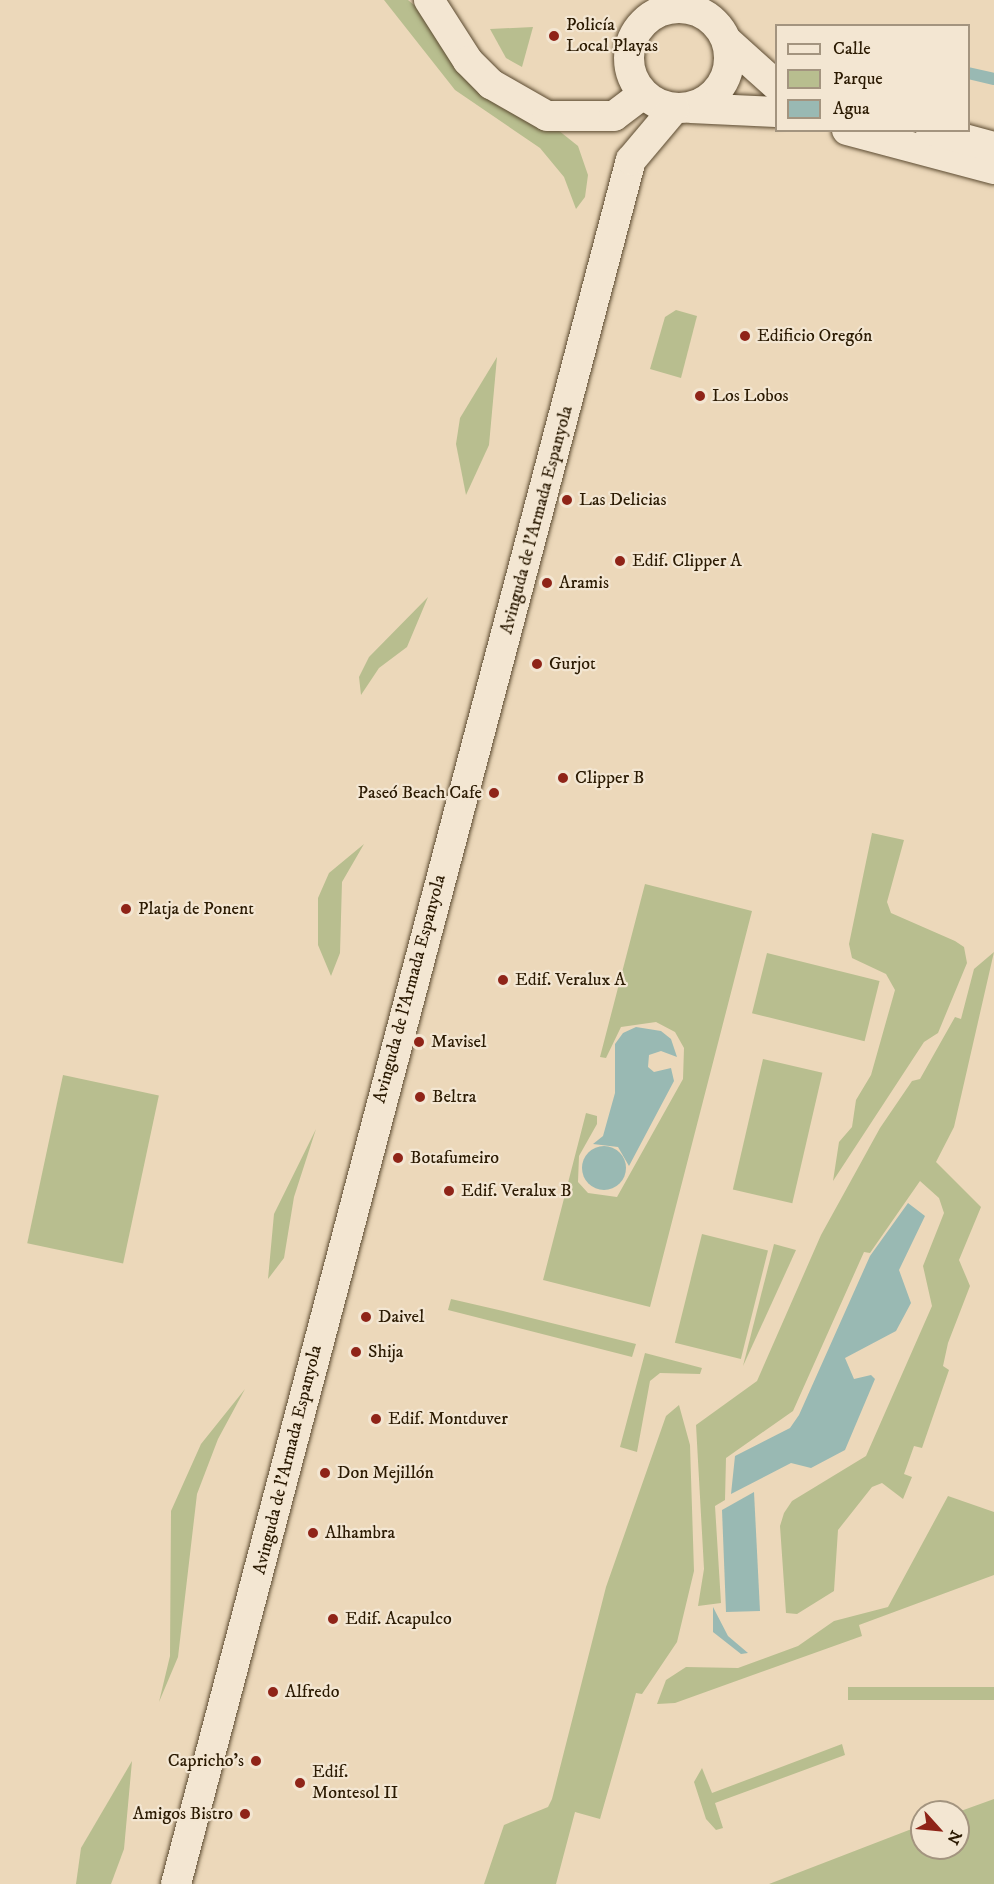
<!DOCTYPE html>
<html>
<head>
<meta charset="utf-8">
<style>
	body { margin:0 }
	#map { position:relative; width:994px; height:1884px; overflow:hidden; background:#ecd8ba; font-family:"IM FELL DW Pica",serif }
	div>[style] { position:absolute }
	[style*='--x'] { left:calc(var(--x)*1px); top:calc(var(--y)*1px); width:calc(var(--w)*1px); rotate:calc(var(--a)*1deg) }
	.green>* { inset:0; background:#b8be8f; transform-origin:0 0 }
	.water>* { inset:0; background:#99b9b3 }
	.round { border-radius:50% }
	.stream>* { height:12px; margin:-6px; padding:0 6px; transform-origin:6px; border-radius:6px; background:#99b9b3 }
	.roads { filter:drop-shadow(0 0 2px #5b4a30) drop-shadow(0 0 2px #5b4a30) }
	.street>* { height:30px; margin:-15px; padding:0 15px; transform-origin:15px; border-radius:15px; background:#f3e6d2 }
	.street>.ring { margin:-15px; padding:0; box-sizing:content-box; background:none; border:30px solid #f3e6d2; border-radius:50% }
	.dots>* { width:16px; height:16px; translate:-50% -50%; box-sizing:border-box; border:3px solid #f3e6d2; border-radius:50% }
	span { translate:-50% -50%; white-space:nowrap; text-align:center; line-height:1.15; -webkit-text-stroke:4.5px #f3e6d2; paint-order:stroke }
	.poi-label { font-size:18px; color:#2b1a02 }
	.left { translate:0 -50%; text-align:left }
	.right { translate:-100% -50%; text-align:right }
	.street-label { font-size:18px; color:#2b1a02 }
	.legend { position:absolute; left:775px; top:24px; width:195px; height:108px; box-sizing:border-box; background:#f3e6d2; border:2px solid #a3947f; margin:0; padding:8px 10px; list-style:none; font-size:18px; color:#2b1a02 }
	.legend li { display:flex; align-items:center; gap:12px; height:30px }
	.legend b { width:30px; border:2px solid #a3947f }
	.north { position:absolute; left:910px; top:1800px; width:60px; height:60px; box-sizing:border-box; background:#f3e6d2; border:2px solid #a3947f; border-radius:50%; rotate:117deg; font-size:16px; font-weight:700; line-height:24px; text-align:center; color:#2b1a02 }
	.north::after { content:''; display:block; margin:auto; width:21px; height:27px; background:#8f2418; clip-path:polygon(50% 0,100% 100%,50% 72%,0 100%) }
</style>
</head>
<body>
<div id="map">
	<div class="green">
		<div style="clip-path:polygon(384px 0,408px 0,425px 14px,479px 91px,500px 107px,558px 130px,578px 146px,588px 175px,585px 197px,576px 209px,564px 177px,540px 148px,455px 90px)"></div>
		<div style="clip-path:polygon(533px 27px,522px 67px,506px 58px,490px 29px)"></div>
		<div style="clip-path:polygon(676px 310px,697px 316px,681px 378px,650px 369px,665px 317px)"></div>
		<div style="clip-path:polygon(497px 357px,489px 445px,466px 495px,456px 444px,460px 418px)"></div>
		<div style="clip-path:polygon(428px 597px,407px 647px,379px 668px,361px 695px,359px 677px,369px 657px)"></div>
		<div style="clip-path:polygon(872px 833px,904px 840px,887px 902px,891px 913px,955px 941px,964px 947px,967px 963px,938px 1033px,924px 1042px,833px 1181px,839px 1142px,852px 1127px,856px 1100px,871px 1075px,895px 990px,886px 974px,852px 958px,849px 944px)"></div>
		<div style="clip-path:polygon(364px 844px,342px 882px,340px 953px,331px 976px,318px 945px,318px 898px,329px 873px)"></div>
		<div style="clip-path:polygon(645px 884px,752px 911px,650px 1307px,543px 1280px,586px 1113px,597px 1116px,597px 1124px,579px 1156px,578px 1182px,588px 1193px,617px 1197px,683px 1079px,684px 1048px,675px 1032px,656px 1022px,621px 1027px,606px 1058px,600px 1057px)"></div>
		<div style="clip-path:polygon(994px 952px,954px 1127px,936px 1162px,981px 1207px,959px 1260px,970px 1286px,948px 1343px,943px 1366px,949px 1370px,922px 1448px,914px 1446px,904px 1474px,912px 1477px,903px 1499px,882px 1483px,872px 1487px,838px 1530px,834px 1591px,797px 1614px,786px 1613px,780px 1526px,784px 1513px,792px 1501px,866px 1456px,932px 1306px,923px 1266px,944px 1213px,939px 1198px,920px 1181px,870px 1253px,864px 1252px,793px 1411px,726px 1458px,725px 1500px,715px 1506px,721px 1603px,698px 1606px,704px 1569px,696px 1425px,757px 1381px,821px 1235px,880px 1128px,912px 1081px,920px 1079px,955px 1017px,961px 1019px,974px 969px)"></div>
		<div style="left:767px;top:953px;width:116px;height:62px;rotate:14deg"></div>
		<div style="left:763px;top:1059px;width:61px;height:134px;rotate:13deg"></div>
		<div style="left:63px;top:1075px;width:98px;height:172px;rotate:12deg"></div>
		<div style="clip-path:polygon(316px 1129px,294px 1197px,284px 1258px,268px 1279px,274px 1214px)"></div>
		<div style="left:702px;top:1234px;width:68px;height:112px;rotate:14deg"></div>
		<div style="clip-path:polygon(774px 1244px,796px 1250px,743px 1366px)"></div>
		<div style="clip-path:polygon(451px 1299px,503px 1311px,636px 1344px,632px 1357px,448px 1310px)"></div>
		<div style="clip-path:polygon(645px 1353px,702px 1368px,700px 1374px,660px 1373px,650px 1381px,637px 1452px,620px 1447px)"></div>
		<div style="clip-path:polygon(245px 1389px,218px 1439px,197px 1494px,178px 1657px,159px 1702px,170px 1656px,171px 1511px,201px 1444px)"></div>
		<div style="clip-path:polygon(679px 1405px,690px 1445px,694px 1571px,677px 1642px,642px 1694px,636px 1693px,600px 1819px,575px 1812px,556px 1884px,484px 1884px,504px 1825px,548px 1807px,552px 1799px,606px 1587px,666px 1416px)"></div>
		<div style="clip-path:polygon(948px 1496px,994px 1512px,994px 1575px,859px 1625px,862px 1636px,675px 1703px,657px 1704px,666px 1680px,686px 1667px,738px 1668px,798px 1646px,834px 1621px,888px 1607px)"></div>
		<div style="left:994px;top:1687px;width:13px;height:146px;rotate:90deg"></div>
		<div style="clip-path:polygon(842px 1744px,845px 1755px,715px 1803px,723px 1828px,716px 1830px,706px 1819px,694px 1782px,702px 1768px,712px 1793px)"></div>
		<div style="clip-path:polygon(132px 1761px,124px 1849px,111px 1884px,76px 1884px,81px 1848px)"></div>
		<div style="clip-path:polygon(994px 1799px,994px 1884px,769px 1884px,922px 1825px,922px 1848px,958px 1848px,958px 1812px)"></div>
	</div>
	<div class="water">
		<div style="clip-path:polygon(636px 1027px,661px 1031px,671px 1039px,677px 1057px,661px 1051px,649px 1055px,648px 1067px,654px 1072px,671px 1068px,674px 1081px,629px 1166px,618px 1147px,593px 1144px,603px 1136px,615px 1093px,615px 1044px,623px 1033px)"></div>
		<div class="round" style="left:582px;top:1146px;width:44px;height:44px"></div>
		<div style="clip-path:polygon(908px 1203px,925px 1216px,899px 1270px,911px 1303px,896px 1331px,845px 1358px,854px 1379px,871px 1375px,875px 1379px,845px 1450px,811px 1468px,791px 1463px,731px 1494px,735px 1456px,790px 1428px,799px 1415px,870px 1256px)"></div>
		<div style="clip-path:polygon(754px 1492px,760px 1611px,726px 1612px,722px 1510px)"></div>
		<div style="clip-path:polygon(713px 1607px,728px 1636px,748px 1653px,741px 1654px,713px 1632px)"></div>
	</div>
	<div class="stream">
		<div style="--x:968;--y:73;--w:27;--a:13"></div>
	</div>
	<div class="roads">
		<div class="street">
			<div style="--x:429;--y:0;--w:72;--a:57.4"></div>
			<div style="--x:468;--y:61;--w:33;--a:45"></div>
			<div style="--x:491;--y:84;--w:64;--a:29.7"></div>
			<div style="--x:547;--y:116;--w:67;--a:0"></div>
			<div style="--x:614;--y:116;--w:36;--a:-37"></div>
			<div class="ring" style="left:629px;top:8px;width:70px;height:70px"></div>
			<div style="--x:727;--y:41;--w:66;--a:41.9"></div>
			<div style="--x:691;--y:108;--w:85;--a:2.7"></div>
			<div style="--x:847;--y:130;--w:152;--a:14.9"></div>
			<div style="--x:931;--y:130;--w:65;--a:15.1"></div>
			<div style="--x:176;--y:1884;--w:1783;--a:-75.22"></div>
			<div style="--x:631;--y:160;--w:67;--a:-49.9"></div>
		</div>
	</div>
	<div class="dots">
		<div style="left:554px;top:36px;background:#8f2418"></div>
		<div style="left:745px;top:336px;background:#8f2418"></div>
		<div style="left:700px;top:396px;background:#8f2418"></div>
		<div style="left:567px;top:500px;background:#8f2418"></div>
		<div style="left:620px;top:561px;background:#8f2418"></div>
		<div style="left:547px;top:583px;background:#8f2418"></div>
		<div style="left:537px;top:664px;background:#8f2418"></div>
		<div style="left:563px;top:778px;background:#8f2418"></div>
		<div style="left:494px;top:793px;background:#8f2418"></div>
		<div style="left:126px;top:909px;background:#8f2418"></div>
		<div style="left:503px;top:980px;background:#8f2418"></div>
		<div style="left:419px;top:1042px;background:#8f2418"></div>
		<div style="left:420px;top:1097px;background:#8f2418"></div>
		<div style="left:398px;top:1158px;background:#8f2418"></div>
		<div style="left:449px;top:1191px;background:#8f2418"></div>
		<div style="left:366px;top:1317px;background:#8f2418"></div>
		<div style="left:356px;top:1352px;background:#8f2418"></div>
		<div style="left:376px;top:1419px;background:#8f2418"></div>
		<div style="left:325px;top:1473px;background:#8f2418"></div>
		<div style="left:313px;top:1533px;background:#8f2418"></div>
		<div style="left:333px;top:1619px;background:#8f2418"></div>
		<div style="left:273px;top:1692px;background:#8f2418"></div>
		<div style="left:256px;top:1761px;background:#8f2418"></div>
		<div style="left:300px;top:1783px;background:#8f2418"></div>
		<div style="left:245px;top:1814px;background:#8f2418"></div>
	</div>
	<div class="poi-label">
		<span class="left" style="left:566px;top:36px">Policía<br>Local Playas</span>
		<span class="left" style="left:757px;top:336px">Edificio Oregón</span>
		<span class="left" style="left:712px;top:396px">Los Lobos</span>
		<span class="left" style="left:579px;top:500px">Las Delicias</span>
		<span class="left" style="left:632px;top:561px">Edif. Clipper A</span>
		<span class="left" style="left:559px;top:583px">Aramis</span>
		<span class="left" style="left:549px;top:664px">Gurjot</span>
		<span class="left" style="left:575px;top:778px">Clipper B</span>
		<span class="right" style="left:482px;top:793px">Paseó Beach Cafe</span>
		<span class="left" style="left:138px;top:909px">Platja de Ponent</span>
		<span class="left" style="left:515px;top:980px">Edif. Veralux A</span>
		<span class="left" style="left:431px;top:1042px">Mavisel</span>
		<span class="left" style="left:432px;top:1097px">Beltra</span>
		<span class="left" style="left:410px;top:1158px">Botafumeiro</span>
		<span class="left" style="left:461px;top:1191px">Edif. Veralux B</span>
		<span class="left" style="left:378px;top:1317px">Daivel</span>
		<span class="left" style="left:368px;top:1352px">Shija</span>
		<span class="left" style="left:388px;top:1419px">Edif. Montduver</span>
		<span class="left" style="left:337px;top:1473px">Don Mejillón</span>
		<span class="left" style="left:325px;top:1533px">Alhambra</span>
		<span class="left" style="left:345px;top:1619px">Edif. Acapulco</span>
		<span class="left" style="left:285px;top:1692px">Alfredo</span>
		<span class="right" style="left:244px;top:1761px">Capricho's</span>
		<span class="left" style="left:312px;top:1783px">Edif.<br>Montesol II</span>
		<span class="right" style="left:233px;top:1814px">Amigos Bistro</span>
	</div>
	<div class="street-label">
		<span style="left:537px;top:520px;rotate:-75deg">Avinguda de l'Armada Espanyola</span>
		<span style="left:410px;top:989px;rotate:-75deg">Avinguda de l'Armada Espanyola</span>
		<span style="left:288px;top:1460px;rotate:-76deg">Avinguda de l'Armada Espanyola</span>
	</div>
	<ul class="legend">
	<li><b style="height:8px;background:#f3e6d2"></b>Calle</li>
	<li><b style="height:16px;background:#b8be8f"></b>Parque</li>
	<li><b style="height:16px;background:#99b9b3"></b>Agua</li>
	</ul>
	<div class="north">N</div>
</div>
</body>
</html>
